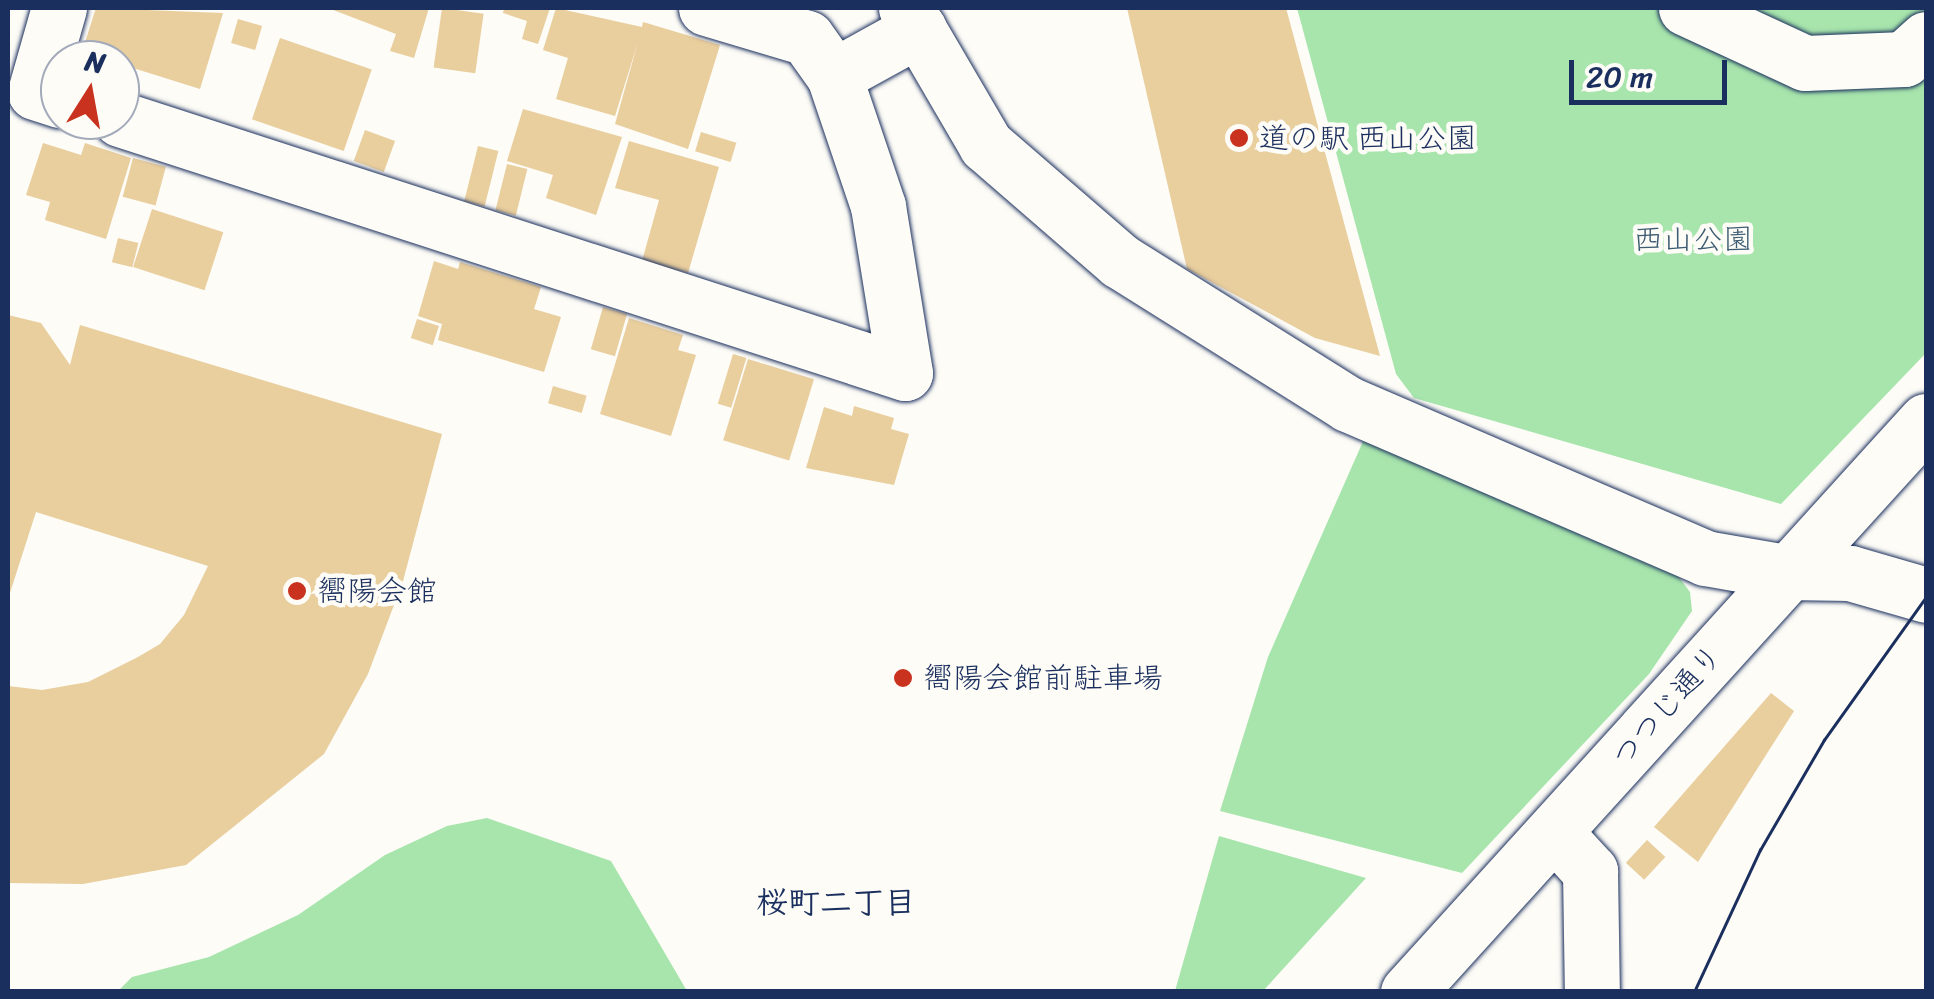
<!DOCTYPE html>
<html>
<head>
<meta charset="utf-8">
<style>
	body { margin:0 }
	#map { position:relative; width:1934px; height:999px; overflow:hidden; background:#fdfcf7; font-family:Sriracha,"Klee One",sans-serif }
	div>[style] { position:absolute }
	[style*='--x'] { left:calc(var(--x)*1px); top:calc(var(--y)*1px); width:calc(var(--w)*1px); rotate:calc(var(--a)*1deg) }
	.green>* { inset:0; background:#a7e5ac }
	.building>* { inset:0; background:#e9ce9e; transform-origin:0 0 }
	.roads { filter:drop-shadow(0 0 2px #1b2f5e) drop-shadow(0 0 2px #1b2f5e) }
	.minor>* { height:55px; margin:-27.5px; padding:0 27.5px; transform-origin:27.5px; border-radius:27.5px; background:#fdfcf7 }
	.tram>* { height:2.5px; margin:-1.25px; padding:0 1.25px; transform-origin:1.25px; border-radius:1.25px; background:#1b2f5e }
	.dots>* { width:28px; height:28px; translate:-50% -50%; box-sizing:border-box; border:5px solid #fdfcf7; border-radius:50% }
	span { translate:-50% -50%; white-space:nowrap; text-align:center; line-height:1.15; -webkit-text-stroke:9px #fdfcf7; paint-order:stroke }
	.poi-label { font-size:30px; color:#1b2f5e }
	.left { translate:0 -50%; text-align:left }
	.park-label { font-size:30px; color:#3e5c72 }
	.street-label { font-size:30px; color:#1b2f5e }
	.neighbourhood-label { font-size:32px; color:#1b2f5e; font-weight:700 }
	.frame { position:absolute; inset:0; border:10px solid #1b2f5e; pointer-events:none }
	.north { position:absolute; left:40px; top:40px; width:100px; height:100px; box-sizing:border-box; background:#fdfcf7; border:2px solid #a3aaba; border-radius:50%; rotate:11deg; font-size:28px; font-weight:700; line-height:40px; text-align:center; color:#1b2f5e }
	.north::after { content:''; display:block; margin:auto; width:35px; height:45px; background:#c8321e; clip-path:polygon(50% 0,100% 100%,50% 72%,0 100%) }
	.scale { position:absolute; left:1569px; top:60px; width:158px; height:45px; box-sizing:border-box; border:5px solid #1b2f5e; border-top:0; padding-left:12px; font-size:30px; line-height:35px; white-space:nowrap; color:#1b2f5e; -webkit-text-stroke:8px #fdfcf7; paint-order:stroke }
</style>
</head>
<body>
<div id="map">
	<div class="green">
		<div style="clip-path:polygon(1297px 8px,1926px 8px,1926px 353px,1781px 504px,1414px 398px,1396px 374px)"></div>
		<div style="clip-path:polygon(1368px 430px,1669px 564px,1690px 592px,1692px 611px,1649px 674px,1462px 873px,1220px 811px,1268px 657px)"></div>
		<div style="clip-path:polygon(487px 818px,611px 861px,687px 991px,118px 991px,132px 977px,209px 957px,298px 915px,385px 855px,447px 826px)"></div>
		<div style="clip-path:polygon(1219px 836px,1366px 878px,1263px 991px,1175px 991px)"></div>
	</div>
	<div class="building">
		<div style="clip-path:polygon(96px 8px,223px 13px,200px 89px,82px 52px)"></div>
		<div style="clip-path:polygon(328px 8px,429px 8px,414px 58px,390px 51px,396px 34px)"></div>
		<div style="left:442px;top:8px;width:42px;height:60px;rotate:8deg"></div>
		<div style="clip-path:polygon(504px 8px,550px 8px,538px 44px,522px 39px,527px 21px,503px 13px)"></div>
		<div style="clip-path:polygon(556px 8px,642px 27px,643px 22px,720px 45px,688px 149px,615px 124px,638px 42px,615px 116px,556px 99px,568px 58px,543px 50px)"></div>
		<div style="clip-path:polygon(1127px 8px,1286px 8px,1380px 356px,1315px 338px,1187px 269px)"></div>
		<div style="left:238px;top:19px;width:25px;height:25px;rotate:16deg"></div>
		<div style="left:280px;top:38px;width:97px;height:86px;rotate:19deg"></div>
		<div style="clip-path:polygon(523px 109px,622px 137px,596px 215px,546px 198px,553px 175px,507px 161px)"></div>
		<div style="left:365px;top:130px;width:32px;height:33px;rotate:20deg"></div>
		<div style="left:701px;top:132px;width:37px;height:20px;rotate:17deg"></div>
		<div style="clip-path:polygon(629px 141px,719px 167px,688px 273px,642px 261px,659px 200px,615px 188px)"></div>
		<div style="clip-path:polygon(43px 143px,81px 155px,85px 143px,131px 158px,106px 239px,45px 220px,50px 202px,26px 195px)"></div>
		<div style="left:478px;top:146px;width:21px;height:57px;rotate:14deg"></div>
		<div style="left:133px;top:158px;width:34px;height:40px;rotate:15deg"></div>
		<div style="left:507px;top:164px;width:21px;height:48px;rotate:14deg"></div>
		<div style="left:152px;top:209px;width:75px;height:61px;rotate:18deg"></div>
		<div style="left:118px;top:238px;width:21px;height:25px;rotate:14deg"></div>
		<div style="clip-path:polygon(434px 261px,458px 269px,460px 262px,541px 287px,534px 309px,561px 317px,544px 372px,438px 340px,442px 324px,418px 316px)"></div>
		<div style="left:603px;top:307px;width:25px;height:44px;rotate:16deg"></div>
		<div style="clip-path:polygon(8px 315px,41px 323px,70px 365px,80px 325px,442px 434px,403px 581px,368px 674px,324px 754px,186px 865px,83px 884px,8px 883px,8px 686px,42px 690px,88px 682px,138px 657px,160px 644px,184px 615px,208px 566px,36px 512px,8px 599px)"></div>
		<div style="clip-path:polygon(629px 318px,683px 335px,678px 350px,696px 355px,671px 436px,600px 414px)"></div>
		<div style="left:417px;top:319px;width:23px;height:20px;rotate:18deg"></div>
		<div style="left:733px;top:354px;width:14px;height:52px;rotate:17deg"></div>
		<div style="left:748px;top:359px;width:69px;height:85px;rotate:17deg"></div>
		<div style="left:553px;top:386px;width:35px;height:18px;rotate:16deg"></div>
		<div style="clip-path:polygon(854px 406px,894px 418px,891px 429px,909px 434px,894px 485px,806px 468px,824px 407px,852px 416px)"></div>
		<div style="clip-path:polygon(1771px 693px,1794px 711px,1698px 862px,1654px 827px)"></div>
		<div style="left:1647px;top:840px;width:25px;height:31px;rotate:43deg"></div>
	</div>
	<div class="roads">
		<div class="minor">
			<div style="--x:59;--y:8;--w:87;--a:105.9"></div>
			<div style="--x:35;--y:92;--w:26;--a:18"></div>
			<div style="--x:706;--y:8;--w:105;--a:16.5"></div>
			<div style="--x:807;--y:38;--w:47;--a:54.6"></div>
			<div style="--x:834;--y:76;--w:97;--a:-28.9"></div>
			<div style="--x:906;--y:8;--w:159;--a:59.7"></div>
			<div style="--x:986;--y:145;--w:177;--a:40.9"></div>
			<div style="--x:1120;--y:261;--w:269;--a:32.1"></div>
			<div style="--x:1348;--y:404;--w:389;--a:23.3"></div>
			<div style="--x:1705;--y:558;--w:81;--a:9.9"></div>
			<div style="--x:1785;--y:572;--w:65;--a:0.9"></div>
			<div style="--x:1850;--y:573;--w:79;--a:16.1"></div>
			<div style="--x:1686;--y:8;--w:131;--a:24.8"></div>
			<div style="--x:1805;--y:63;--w:99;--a:-2.3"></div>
			<div style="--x:1904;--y:59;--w:30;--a:-42"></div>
			<div style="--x:120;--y:119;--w:825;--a:17.93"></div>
			<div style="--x:905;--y:373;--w:169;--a:-99.2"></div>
			<div style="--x:878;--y:206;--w:137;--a:-108.7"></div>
			<div style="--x:1555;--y:833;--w:52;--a:47.4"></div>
			<div style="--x:1590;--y:871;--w:121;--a:89.1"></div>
			<div style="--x:1408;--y:992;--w:771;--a:-47.79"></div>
		</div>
	</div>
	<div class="tram">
		<div style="--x:1694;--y:992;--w:157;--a:-65.1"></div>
		<div style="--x:1760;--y:850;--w:127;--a:-59.8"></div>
		<div style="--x:1824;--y:740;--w:176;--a:-54.5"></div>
	</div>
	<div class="dots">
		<div style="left:1239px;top:138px;background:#c8321e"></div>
		<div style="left:297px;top:591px;background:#c8321e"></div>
		<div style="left:903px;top:678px;background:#c8321e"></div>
	</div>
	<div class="poi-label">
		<span class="left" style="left:1259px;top:138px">道の駅 西山公園</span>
		<span class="left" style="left:317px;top:591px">嚮陽会館</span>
		<span class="left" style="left:923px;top:678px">嚮陽会館前駐車場</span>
	</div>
	<div class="park-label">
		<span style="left:1693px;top:239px">西山公園</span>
	</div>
	<div class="street-label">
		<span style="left:1667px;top:706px;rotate:-49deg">つつじ通り</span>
	</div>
	<div class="neighbourhood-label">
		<span style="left:836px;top:903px">桜町二丁目</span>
	</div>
	<div class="frame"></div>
	<div class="north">N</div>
	<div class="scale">20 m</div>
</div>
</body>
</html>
